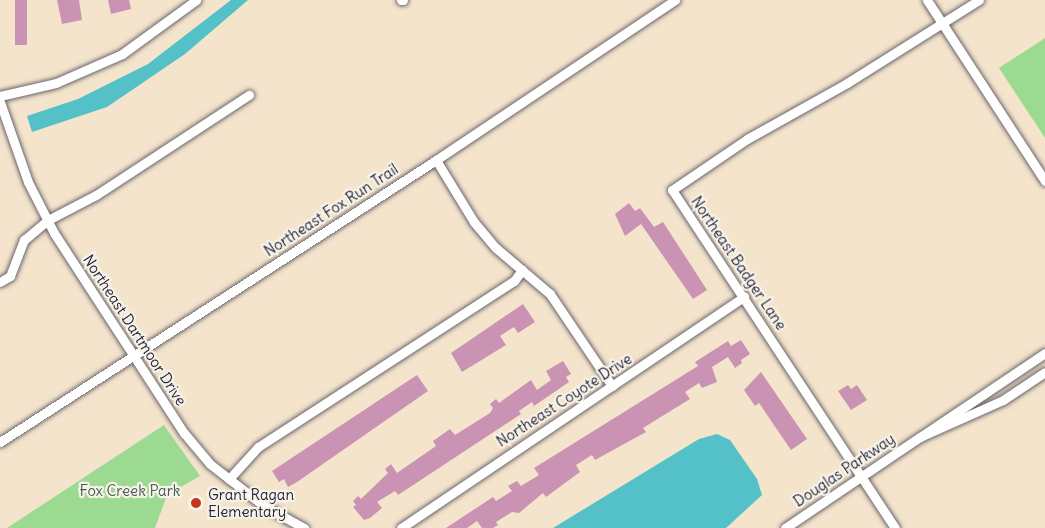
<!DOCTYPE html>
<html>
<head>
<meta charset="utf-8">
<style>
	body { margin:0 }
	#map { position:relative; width:1045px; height:528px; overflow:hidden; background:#f4e4cc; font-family:Delius,sans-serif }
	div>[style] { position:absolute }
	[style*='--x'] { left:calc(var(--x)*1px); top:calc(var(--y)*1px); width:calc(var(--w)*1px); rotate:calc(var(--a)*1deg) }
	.green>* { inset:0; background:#9bda90 }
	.water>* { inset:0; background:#53c1c7 }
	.building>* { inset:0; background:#cb93b3; transform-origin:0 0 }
	.roads { filter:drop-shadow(0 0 2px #6c666e) drop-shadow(0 0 2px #6c666e) }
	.minor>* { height:9px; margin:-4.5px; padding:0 4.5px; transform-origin:4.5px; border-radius:4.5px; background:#fff }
	.dots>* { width:16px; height:16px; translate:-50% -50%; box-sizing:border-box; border:3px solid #f7f3e8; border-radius:50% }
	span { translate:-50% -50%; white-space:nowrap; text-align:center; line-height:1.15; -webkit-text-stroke:4.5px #f7f3e8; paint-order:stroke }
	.street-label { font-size:15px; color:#22223b }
	.park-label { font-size:15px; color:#465954 }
	.poi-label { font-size:15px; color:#22223b }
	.left { translate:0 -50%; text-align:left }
</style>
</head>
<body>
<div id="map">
	<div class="green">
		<div style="clip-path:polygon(1045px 38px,1045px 138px,999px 68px)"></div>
		<div style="clip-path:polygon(164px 425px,200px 476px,167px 495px,155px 528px,7px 528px)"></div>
	</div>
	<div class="water">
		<div style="clip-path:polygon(231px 0,248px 0,185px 54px,107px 107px,32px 132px,27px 116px,78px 99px,148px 64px)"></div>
		<div style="clip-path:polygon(717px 434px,730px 440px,757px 479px,762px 495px,726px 528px,553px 528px,699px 439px)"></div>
	</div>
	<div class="building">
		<div style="left:15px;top:0;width:12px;height:45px"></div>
		<div style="clip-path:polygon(57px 0,79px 0,82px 20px,62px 24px)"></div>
		<div style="clip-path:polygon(108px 0,129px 0,131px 9px,111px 14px)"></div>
		<div style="clip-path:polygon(629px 203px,635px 211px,640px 208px,654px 227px,663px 222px,707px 290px,693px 299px,641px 224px,625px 236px,615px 214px)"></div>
		<div style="clip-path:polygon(523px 304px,535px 322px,518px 333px,514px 327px,500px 336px,506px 345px,462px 372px,451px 353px)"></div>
		<div style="clip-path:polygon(741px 340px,750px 354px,741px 360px,742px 363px,735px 368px,728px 357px,712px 367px,717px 382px,702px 388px,699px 383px,685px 392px,690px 399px,643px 428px,646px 432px,595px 460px,592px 455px,576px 465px,580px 472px,546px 497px,543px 493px,519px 513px,512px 512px,496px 522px,498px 525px,493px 528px,482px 528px,477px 521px,467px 528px,446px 528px,493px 497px,496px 501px,512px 491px,508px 486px,517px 481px,521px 486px,539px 475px,534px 468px,698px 366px,695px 362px,728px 341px,731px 346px)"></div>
		<div style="clip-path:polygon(563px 361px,571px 374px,566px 377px,569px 382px,534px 406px,532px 402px,519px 411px,521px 414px,398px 495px,395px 491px,377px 502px,382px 508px,370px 518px,364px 520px,353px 507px,356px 505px,353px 501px,358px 496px,361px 499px,388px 473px,385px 469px,391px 464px,397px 473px,436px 446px,433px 441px,450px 429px,455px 435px,490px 413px,493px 408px,490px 404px,496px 399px,499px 403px,531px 380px,537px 390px,551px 380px,546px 371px)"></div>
		<div style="clip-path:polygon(761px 372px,807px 439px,791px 450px,759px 403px,755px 406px,744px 390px)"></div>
		<div style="clip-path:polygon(417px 375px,428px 391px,297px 482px,288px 487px,284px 479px,279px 482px,272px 471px)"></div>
		<div style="clip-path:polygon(848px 385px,851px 389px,857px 385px,867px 400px,851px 410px,838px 391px)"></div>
	</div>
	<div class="roads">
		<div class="minor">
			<div style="--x:401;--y:0;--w:2;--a:0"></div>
			<div style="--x:927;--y:0;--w:216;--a:56.9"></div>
			<div style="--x:0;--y:96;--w:57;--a:-13.1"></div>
			<div style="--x:56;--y:83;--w:72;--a:-23.7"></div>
			<div style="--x:122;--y:54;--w:92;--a:-36.1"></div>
			<div style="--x:0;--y:102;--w:85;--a:70.7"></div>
			<div style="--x:28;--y:182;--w:57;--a:63"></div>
			<div style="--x:54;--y:233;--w:239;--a:57"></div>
			<div style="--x:184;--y:433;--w:40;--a:50"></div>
			<div style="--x:210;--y:464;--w:68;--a:37.9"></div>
			<div style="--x:264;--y:506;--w:46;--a:28.8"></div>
			<div style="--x:436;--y:160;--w:73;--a:58.5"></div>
			<div style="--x:474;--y:222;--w:34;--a:50"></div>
			<div style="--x:496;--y:248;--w:71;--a:40.4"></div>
			<div style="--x:550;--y:294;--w:111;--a:56"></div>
			<div style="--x:0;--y:282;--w:12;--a:-31"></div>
			<div style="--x:10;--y:276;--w:39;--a:-69"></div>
			<div style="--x:24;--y:240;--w:31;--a:-40"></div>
			<div style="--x:48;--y:220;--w:54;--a:-27.5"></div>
			<div style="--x:96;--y:195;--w:183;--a:-33.2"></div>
			<div style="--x:1045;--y:353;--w:151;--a:146.1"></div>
			<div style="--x:920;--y:437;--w:91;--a:-24"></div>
			<div style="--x:1003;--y:400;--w:50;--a:-33.7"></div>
			<div style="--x:0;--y:442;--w:519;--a:-32.89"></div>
			<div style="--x:436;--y:160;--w:288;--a:-33.8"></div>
			<div style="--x:229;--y:479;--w:43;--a:-47.8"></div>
			<div style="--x:258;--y:447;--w:305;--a:-33"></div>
			<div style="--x:514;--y:281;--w:14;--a:-54"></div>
			<div style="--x:401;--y:528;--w:414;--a:-34"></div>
			<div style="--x:785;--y:528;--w:163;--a:-34"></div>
			<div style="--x:895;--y:528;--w:405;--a:-123.4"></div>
			<div style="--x:672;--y:190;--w:91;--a:-34.2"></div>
			<div style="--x:747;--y:139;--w:115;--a:-29.2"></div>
			<div style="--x:847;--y:83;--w:156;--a:-32.2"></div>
		</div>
	</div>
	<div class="dots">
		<div style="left:196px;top:503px;background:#c8321e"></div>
	</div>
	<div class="street-label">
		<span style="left:331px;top:210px;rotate:-33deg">Northeast Fox Run Trail</span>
		<span style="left:739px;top:263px;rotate:56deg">Northeast Badger Lane</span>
		<span style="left:135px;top:330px;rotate:57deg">Northeast Dartmoor Drive</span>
		<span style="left:564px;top:400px;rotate:-33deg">Northeast Coyote Drive</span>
		<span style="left:844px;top:470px;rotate:-34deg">Douglas Parkway</span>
	</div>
	<div class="park-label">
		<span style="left:130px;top:491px">Fox Creek Park</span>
	</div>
	<div class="poi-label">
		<span class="left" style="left:208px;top:503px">Grant Ragan<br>Elementary</span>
	</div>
</div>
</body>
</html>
